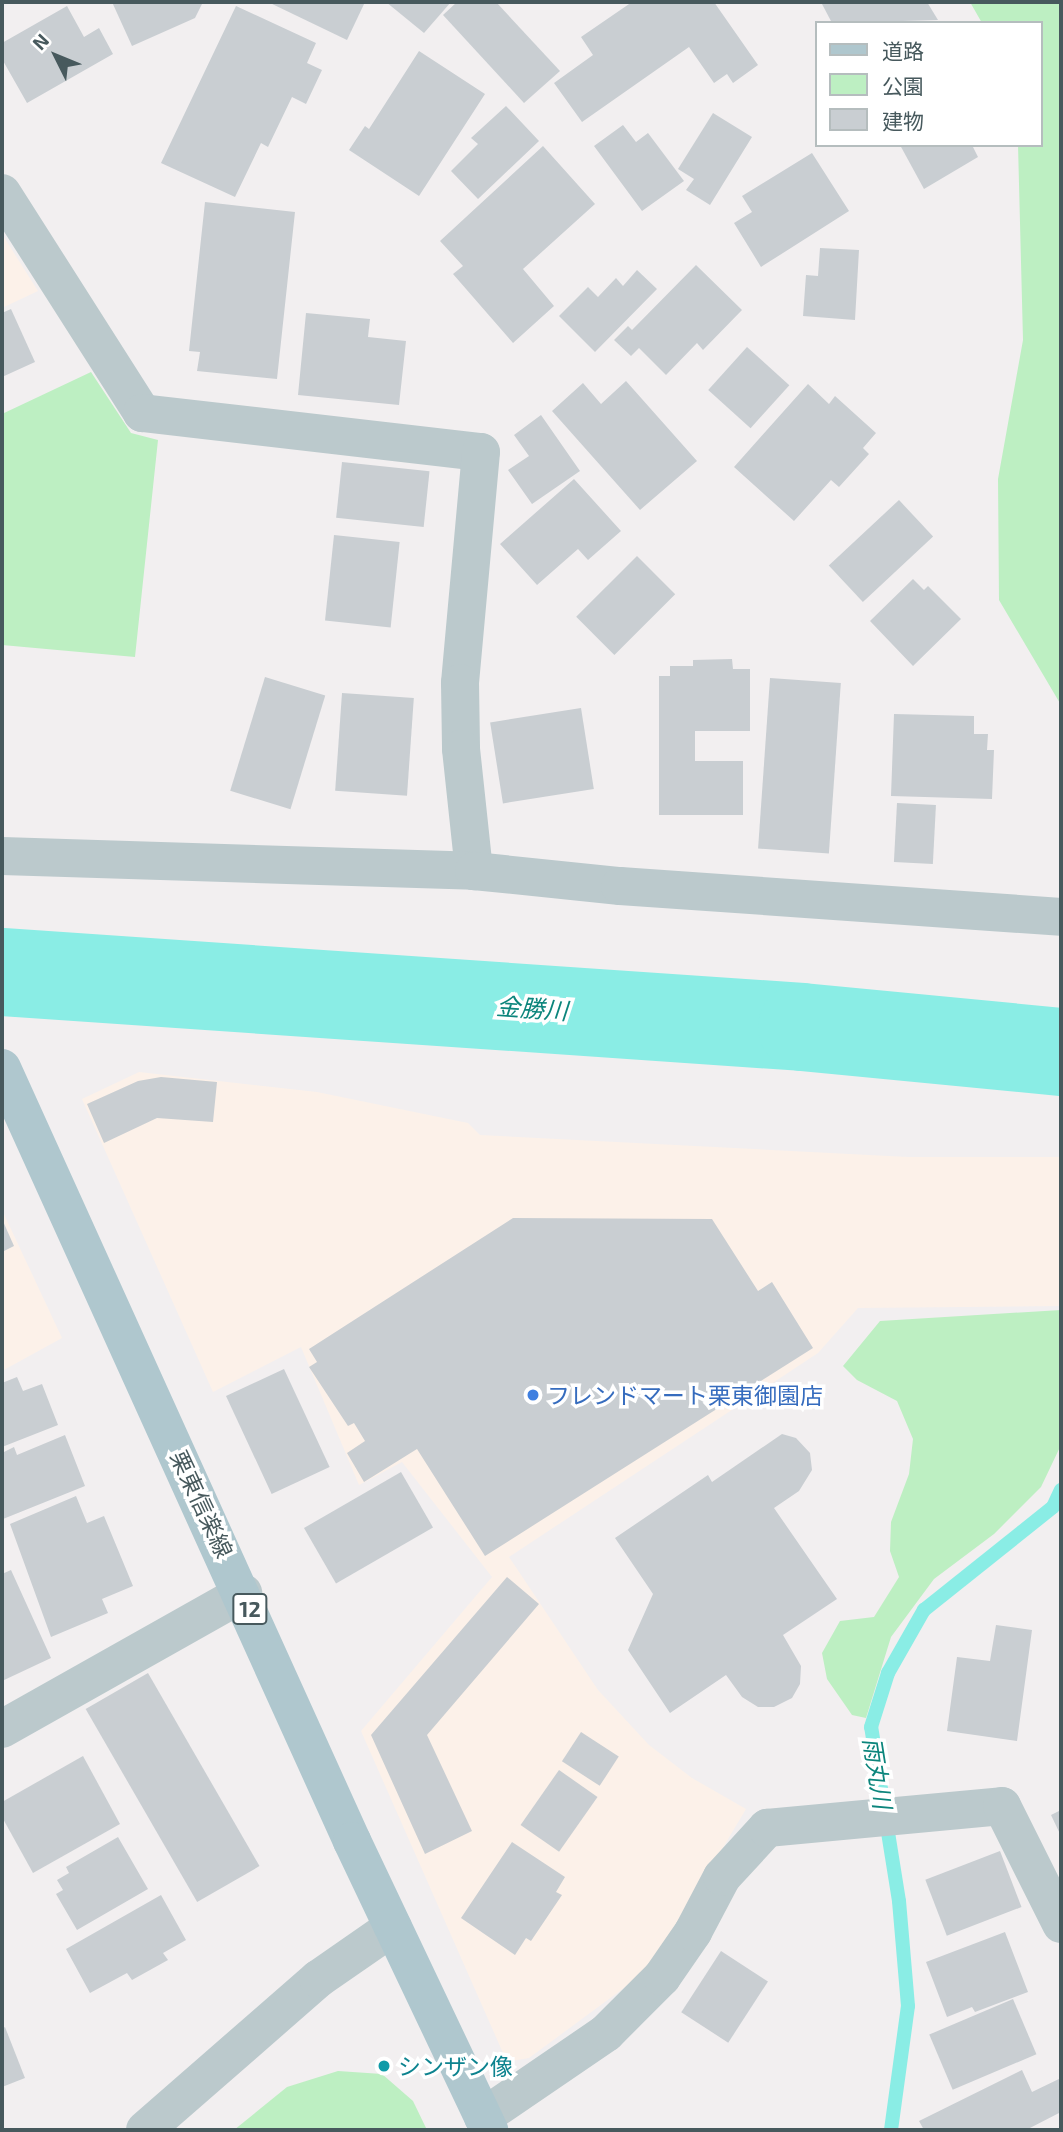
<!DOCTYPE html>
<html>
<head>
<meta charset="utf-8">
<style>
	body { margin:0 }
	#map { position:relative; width:1063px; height:2132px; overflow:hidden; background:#f2eff0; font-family:"Exo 2","Noto Sans JP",sans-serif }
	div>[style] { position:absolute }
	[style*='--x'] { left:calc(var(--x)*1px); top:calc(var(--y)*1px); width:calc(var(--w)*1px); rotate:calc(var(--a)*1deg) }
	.commercial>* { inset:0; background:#fcf1e9 }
	.green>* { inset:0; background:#bdefc2 }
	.stream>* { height:14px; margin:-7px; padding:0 7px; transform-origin:7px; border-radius:7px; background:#8aede5 }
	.river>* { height:88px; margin:-44px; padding:0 44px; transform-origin:44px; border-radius:44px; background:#8aede5 }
	.building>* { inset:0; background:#c9ced2; transform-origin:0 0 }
	.minor>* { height:38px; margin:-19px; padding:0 19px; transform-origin:19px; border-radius:19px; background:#bbc9cc }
	.tertiary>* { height:38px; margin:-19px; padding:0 19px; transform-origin:19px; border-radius:19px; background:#bbc9cc }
	.primary>* { height:38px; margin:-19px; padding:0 19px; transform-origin:19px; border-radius:19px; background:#afc7ce }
	.dots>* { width:19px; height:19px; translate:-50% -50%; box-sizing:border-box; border:4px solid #fff; border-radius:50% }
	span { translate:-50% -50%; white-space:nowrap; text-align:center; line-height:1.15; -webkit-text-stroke:7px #fff; paint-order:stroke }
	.shield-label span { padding:2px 5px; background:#fff; border:2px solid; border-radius:5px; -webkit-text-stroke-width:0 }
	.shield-label { font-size:21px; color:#47595d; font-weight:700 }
	.shop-label { font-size:23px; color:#366cbe }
	.left { translate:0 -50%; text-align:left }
	.street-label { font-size:23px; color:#47595d }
	.culture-label { font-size:23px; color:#0d838f }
	.water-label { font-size:24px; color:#0c857c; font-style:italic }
	.frame { position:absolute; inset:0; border:4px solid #47595d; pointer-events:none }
	.legend { position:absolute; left:815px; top:21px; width:228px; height:126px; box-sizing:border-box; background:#fff; border:2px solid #b5bdbe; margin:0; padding:9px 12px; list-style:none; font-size:21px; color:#47595d }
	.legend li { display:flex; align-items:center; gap:14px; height:35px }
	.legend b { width:35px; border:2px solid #b5bdbe }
	.north { position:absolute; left:21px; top:21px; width:70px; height:70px; -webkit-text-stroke:5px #fff; paint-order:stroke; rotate:313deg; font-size:19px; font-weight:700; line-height:28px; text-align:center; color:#47595d }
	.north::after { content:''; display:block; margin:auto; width:24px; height:32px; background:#47595d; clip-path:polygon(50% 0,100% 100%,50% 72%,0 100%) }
</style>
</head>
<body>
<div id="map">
	<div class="commercial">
		<div style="clip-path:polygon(2px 234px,38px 291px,2px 308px)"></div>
		<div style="clip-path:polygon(139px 1072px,317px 1092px,468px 1123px,480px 1135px,908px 1157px,1061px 1157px,1061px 1306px,858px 1308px,818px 1353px,509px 1557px,598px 1690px,649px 1745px,692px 1778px,746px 1809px,651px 1968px,529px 2058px,507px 2062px,361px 1731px,492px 1577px,402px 1462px,359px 1485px,301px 1347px,213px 1392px,82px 1099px)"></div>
		<div style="clip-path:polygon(2px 1210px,62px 1338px,2px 1371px)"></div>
	</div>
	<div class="green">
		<div style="clip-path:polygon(970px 2px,1061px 2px,1061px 705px,999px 600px,998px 479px,1023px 340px,1018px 145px,1040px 145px,1040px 23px,982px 23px)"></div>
		<div style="clip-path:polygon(91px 372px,131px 433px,158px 440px,135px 657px,2px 645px,2px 414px)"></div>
		<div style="clip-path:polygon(1061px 1310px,1061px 1445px,1041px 1487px,994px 1534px,934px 1579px,891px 1637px,866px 1718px,852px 1715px,827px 1679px,822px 1653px,840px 1621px,874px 1617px,899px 1577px,890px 1551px,891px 1522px,909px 1474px,913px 1439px,897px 1401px,857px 1380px,843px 1366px,880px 1321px)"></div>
		<div style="clip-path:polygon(338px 2071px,382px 2074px,413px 2101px,427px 2130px,234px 2130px,287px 2087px)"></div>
	</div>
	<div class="stream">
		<div style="--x:891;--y:2130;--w:125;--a:-82.2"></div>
		<div style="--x:908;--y:2006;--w:105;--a:-94.9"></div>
		<div style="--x:899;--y:1901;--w:176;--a:-99.1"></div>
		<div style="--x:871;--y:1727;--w:57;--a:-72.5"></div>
		<div style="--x:888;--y:1673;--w:73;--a:-60.3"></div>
		<div style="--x:924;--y:1610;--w:165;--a:-38.6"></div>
		<div style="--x:1053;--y:1507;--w:19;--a:-65"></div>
	</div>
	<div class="river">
		<div style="--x:2;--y:972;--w:802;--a:3.93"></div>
		<div style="--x:802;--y:1027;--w:260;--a:5.5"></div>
	</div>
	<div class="building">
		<div style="clip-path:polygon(112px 2px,203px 2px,195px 18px,132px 46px)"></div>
		<div style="clip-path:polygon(268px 2px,365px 2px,347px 40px)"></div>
		<div style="clip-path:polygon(386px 2px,451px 2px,424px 33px)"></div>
		<div style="clip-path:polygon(457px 2px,496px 2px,560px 71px,524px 103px,443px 15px)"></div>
		<div style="clip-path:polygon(632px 2px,714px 2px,758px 65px,733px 83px,727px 74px,714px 83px,689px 47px,582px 122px,554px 83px,593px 55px,581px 37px)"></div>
		<div style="clip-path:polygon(826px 2px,927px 2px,938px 20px,832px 23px,822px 4px)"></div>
		<div style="clip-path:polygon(67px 6px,84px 37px,99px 28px,113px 54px,27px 103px,2px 59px,2px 43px)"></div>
		<div style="clip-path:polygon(236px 6px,316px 43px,307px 63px,322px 70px,306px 104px,292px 97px,268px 147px,261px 143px,235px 197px,161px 163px)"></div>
		<div style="clip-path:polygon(419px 51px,485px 94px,419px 196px,349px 150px,365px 126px,369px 129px)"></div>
		<div style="clip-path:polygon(506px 106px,539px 141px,478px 199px,451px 171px,478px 144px,471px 138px)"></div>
		<div style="clip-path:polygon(713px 113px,752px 137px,710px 205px,686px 190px,694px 179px,678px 169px)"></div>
		<div style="clip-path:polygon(623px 125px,636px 142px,648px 133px,684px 181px,642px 211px,594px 146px)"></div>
		<div style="clip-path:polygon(900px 145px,972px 145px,978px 157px,924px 189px)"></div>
		<div style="clip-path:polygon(543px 146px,595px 204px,523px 269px,554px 306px,513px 343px,453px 274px,463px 266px,440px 241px)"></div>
		<div style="clip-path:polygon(812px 153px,849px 211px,761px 267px,734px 223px,752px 212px,742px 196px)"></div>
		<div style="clip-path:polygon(205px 202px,295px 212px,277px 379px,197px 371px,200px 352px,189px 351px)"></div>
		<div style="clip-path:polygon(820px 248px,859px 250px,855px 320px,803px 316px,806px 275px,818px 276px)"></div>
		<div style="clip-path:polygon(696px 265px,742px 310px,703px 350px,697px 343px,666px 375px,639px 348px,631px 356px,614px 340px,628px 326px,632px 330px)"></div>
		<div style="clip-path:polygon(637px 270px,657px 289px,595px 352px,559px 316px,588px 287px,598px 297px,616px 278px,623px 286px)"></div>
		<div style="clip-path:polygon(11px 309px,35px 362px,2px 377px,2px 313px)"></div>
		<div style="clip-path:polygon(306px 313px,370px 319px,368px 337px,406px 341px,399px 405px,298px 395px)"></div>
		<div style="left:747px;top:347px;width:57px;height:58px;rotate:42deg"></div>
		<div style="clip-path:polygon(626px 381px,697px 461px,640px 510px,552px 411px,583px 383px,601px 404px)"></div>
		<div style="clip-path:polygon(808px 384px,829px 404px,835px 396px,876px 433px,863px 448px,869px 454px,839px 487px,831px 480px,794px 521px,734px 467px)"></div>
		<div style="clip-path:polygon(541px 415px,580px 471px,532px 504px,508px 470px,529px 456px,514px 435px)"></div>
		<div style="left:342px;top:462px;width:88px;height:56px;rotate:6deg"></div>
		<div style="clip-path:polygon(574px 479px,621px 531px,588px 560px,578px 549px,537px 585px,500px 544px)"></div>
		<div style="left:899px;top:500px;width:50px;height:96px;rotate:47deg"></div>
		<div style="left:334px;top:535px;width:66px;height:86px;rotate:6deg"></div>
		<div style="left:637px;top:556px;width:54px;height:86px;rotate:45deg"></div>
		<div style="clip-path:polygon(913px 579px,924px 590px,928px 586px,961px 619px,913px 666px,870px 621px)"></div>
		<div style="clip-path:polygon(732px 659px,733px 669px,750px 669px,750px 731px,695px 731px,695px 761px,743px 761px,743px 815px,659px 815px,659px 676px,670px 676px,670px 666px,693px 666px,693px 660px)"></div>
		<div style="left:265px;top:677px;width:63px;height:119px;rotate:17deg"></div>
		<div style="left:770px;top:678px;width:71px;height:171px;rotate:4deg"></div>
		<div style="left:342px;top:693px;width:72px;height:98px;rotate:4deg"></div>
		<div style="left:581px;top:708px;width:82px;height:92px;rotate:81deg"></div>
		<div style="clip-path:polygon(894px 714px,974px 716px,974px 734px,988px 734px,987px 750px,994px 750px,992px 799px,891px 796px)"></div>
		<div style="left:897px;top:803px;width:39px;height:59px;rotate:3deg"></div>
		<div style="clip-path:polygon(161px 1077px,217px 1082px,213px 1122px,157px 1118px,104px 1143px,87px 1104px,138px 1081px)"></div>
		<div style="clip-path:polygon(513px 1218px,712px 1219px,758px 1291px,772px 1282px,813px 1348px,485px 1556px,417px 1449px,364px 1482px,347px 1453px,365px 1441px,354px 1423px,348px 1426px,309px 1367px,317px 1362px,309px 1349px)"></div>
		<div style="clip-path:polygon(2px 1219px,14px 1246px,2px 1252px)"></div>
		<div style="left:284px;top:1369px;width:108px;height:64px;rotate:65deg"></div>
		<div style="clip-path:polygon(17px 1377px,23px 1391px,42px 1384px,58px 1425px,2px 1447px,2px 1383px)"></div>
		<div style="clip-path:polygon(782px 1434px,796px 1438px,810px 1453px,812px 1470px,799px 1491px,774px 1508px,837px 1599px,783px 1635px,801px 1666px,800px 1684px,792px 1698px,774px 1707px,758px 1707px,742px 1697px,726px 1675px,670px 1713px,628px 1650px,653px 1594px,615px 1538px,708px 1475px,712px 1482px)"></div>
		<div style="clip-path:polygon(65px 1435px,85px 1486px,3px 1519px,2px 1453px,14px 1447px,17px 1455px)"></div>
		<div style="left:401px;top:1472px;width:64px;height:112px;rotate:60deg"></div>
		<div style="clip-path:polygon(76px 1496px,87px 1523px,104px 1516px,133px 1586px,102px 1599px,108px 1613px,51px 1637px,10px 1524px)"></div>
		<div style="clip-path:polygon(11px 1570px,51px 1658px,2px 1681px,2px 1574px)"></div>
		<div style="clip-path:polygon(507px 1577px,539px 1604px,427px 1735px,472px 1831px,425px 1854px,371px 1735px)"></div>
		<div style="clip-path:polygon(996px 1625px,1032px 1630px,1017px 1741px,947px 1731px,957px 1657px,990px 1661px)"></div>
		<div style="left:148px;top:1673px;width:223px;height:72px;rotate:60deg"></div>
		<div style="left:581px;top:1732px;width:45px;height:35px;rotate:33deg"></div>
		<div style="clip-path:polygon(83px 1756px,120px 1824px,33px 1873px,2px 1817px,2px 1802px)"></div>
		<div style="left:559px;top:1770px;width:47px;height:67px;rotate:35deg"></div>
		<div style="clip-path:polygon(1061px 1810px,1061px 1836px,1051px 1815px)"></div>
		<div style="clip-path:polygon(118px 1837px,148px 1889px,77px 1930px,56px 1894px,63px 1890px,57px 1880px,69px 1873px,66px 1867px)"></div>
		<div style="clip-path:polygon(512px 1842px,565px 1877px,556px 1892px,562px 1895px,531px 1941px,526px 1938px,515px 1955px,461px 1918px)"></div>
		<div style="left:1000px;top:1851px;width:60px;height:80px;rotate:69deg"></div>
		<div style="clip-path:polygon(161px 1895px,186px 1940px,163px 1953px,168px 1960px,132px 1980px,127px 1973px,90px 1993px,66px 1949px)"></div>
		<div style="clip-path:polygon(1005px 1932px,1028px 1992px,975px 2012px,972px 2007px,947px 2017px,926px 1962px)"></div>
		<div style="left:721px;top:1951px;width:56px;height:73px;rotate:33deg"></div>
		<div style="left:1013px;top:1999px;width:60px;height:91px;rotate:67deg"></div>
		<div style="clip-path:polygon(5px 2027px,25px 2078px,2px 2087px,2px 2029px)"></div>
		<div style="clip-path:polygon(1022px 2070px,1032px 2092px,1061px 2078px,1061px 2112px,1026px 2130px,924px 2130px,919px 2121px)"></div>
	</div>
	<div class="minor">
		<div style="--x:2;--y:193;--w:261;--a:57.5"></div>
		<div style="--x:142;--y:413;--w:341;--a:6.6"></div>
		<div style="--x:481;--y:452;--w:232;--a:95.2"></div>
		<div style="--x:460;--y:683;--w:66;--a:89.1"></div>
		<div style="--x:461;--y:749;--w:123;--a:83.9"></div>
		<div style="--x:2;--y:1729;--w:277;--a:-29.4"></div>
		<div style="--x:483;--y:2117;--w:149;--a:-34.3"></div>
		<div style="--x:606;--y:2033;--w:79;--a:-45"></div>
		<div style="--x:662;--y:1977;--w:55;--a:-55.4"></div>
		<div style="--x:693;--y:1932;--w:62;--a:-62.2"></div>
		<div style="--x:722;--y:1877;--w:67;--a:-47.4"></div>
		<div style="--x:767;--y:1828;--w:236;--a:-5.3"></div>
		<div style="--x:1002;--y:1806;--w:132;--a:63.4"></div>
	</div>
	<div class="tertiary">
		<div style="--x:2;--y:856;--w:472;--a:1.8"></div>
		<div style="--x:474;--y:871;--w:147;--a:5.9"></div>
		<div style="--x:620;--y:886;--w:442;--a:4"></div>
		<div style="--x:145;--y:2130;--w:230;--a:-41.1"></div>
		<div style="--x:318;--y:1979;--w:91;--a:-34.7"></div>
	</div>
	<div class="primary">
		<div style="--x:2;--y:1068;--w:849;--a:65.64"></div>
		<div style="--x:352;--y:1841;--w:320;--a:64.6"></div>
	</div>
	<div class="dots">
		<div style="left:533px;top:1395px;background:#3f7fe0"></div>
		<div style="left:384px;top:2066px;background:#0f9aa8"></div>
	</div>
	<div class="shield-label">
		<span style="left:250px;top:1609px">12</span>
	</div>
	<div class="shop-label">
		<span class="left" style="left:547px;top:1395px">フレンドマート栗東御園店</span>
	</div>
	<div class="street-label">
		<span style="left:202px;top:1504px;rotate:65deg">栗東信楽線</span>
	</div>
	<div class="culture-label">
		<span class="left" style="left:398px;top:2066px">シンザン像</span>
	</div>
	<div class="water-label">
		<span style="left:532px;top:1008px;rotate:4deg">金勝川</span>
		<span style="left:878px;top:1773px;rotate:81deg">雨丸川</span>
	</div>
	<div class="frame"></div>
	<ul class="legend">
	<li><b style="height:9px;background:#afc7ce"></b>道路</li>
	<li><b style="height:19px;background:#bdefc2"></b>公園</li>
	<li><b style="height:19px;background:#c9ced2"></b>建物</li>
	</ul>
	<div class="north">N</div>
</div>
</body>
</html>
